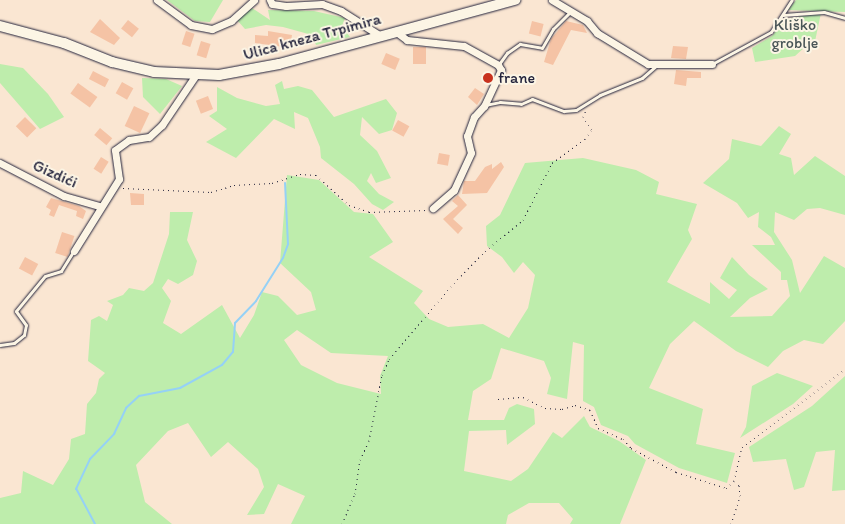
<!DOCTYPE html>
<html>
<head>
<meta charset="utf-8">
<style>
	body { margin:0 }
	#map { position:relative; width:845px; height:524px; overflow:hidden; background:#fae6d2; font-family:Itim,sans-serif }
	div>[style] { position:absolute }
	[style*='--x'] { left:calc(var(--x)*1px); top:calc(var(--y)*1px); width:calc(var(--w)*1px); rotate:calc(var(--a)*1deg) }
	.green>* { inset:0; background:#beedac }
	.stream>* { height:2px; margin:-1px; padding:0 1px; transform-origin:1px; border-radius:1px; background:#95d1f6 }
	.building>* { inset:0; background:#f5c3a5; transform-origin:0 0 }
	.path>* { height:1px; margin-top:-0.5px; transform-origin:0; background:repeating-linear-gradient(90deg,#22223b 0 1px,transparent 0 5px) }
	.roads { filter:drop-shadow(0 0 1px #22223b) drop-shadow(0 0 1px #22223b) }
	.lane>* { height:3px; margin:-1.5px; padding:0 1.5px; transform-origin:1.5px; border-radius:1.5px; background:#fcf5e5 }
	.street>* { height:7px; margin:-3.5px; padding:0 3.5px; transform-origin:3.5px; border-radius:3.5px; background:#fcf5e5 }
	.secondary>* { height:10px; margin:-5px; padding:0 5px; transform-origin:5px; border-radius:5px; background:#fcf5e5 }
	.dots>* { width:14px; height:14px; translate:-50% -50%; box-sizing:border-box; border:2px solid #fcf5e5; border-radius:50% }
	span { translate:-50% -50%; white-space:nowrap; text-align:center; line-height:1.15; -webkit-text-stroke:4px #fcf5e5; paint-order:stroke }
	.park-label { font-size:16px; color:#495557 }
	.street-label { font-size:16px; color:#22223b }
	.poi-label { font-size:16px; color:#22223b }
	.left { translate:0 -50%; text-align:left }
</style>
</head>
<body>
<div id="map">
	<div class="green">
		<div style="clip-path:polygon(167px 0,223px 0,210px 22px,195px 21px)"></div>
		<div style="clip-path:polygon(796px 0,845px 0,845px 12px,788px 10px)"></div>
		<div style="clip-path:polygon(249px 6px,270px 20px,268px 10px,314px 11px,345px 18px,342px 26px,350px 37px,316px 45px,312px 35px,283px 27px,266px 25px,245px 29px,237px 20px)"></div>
		<div style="clip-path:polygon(821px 13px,814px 46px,805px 47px,795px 56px,755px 62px,752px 48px,772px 36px,785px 19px)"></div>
		<div style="clip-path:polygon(0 64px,23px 68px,48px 94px,64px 117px,40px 129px,0 83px)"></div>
		<div style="clip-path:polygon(142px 78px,166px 79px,182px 86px,160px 114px,143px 97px)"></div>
		<div style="clip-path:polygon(282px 81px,284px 89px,298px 86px,312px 90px,334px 117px,386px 99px,397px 113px,392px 130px,379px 134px,362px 117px,360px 135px,377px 151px,391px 178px,376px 183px,371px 173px,367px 181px,379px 194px,394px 202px,383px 210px,372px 204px,354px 184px,321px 158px,320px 147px,308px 118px,294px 112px,295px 129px,274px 119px,236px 158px,206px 142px,227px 129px,209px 116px,217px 111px,217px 87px,237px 98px,266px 106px,280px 104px,275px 85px)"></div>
		<div style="clip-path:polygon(evenodd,779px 126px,791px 134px,779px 154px,791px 158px,794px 175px,815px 156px,845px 176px,845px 215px,820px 208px,807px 209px,794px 220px,775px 212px,774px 232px,792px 260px,800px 293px,824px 256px,845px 268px,845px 321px,823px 344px,804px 340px,783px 351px,768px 367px,736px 351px,694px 321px,670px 344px,649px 388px,703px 409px,696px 444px,735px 453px,727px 483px,679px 468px,635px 444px,628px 436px,601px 425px,594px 407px,583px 401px,584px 345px,573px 342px,567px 399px,547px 394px,551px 378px,544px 361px,501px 348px,491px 379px,473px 391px,468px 420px,504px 420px,509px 408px,517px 404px,534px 409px,535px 424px,507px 445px,506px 430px,469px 431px,464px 471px,511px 481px,528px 469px,553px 432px,562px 438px,584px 416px,590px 427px,619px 441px,646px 460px,620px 524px,570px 524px,573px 519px,559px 503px,529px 503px,508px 515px,506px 524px,291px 524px,305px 496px,278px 484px,264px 514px,247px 515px,264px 487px,258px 469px,228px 442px,211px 457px,188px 423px,168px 431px,136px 465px,145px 502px,172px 524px,0 524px,0 498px,21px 493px,23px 471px,53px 485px,69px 459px,71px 439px,85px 434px,87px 404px,96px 393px,99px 379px,105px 373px,88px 361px,91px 320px,99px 316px,107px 321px,113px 305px,107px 301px,123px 295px,129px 288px,144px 291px,153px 283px,169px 234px,170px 212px,193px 212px,187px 240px,197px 261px,193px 275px,178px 284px,168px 279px,162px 288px,171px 301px,163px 323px,181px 334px,222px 305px,240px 338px,254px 315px,262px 292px,278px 296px,297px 315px,316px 310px,311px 292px,280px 263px,287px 175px,319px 180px,354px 212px,373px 214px,393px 242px,369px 257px,423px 291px,414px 303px,429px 319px,448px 327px,483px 324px,509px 338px,528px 308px,535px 275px,523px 262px,514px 273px,502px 257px,487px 246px,486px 226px,500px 215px,525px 163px,583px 158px,636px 170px,659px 182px,656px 194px,697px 204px,688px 230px,692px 239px,667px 282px,710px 304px,710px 282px,729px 299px,737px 290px,720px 278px,732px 257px,749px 275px,768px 289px,750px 298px,730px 317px,772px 316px,790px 296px,787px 280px,781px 280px,781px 272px,752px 245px,775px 245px,771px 237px,758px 227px,759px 212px,748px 218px,737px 203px,703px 183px,729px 159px,732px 139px,761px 146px,779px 126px,297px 330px,331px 353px,388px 356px,380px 376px,381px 394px,337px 383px,301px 365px,284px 340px,297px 330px)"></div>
		<div style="clip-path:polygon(777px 373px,813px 386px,793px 404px,740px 438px,746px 427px,752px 386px)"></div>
		<div style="clip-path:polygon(845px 376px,845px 490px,832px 491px,835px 450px,816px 452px,804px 487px,794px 490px,786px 459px,753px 462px,749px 447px,812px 406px)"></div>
	</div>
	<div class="stream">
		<div style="--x:95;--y:524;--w:40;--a:-118"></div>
		<div style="--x:76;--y:489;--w:33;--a:-65"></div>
		<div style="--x:90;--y:459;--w:35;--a:-46"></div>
		<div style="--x:114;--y:434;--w:29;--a:-65"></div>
		<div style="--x:126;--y:408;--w:18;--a:-43"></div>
		<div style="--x:139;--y:396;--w:42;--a:-11"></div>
		<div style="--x:180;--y:388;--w:48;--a:-28.7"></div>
		<div style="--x:222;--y:365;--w:17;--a:-50"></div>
		<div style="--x:233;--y:352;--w:29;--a:-86"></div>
		<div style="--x:235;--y:323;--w:30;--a:-46"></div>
		<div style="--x:256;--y:301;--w:51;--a:-57.9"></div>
		<div style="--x:283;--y:258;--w:15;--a:-70"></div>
		<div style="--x:288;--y:244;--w:61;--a:-92.8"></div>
	</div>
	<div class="building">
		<div style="clip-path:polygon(100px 19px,120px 38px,114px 45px,90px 32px)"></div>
		<div style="left:128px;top:20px;width:14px;height:11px;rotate:39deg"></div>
		<div style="left:532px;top:21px;width:12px;height:13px;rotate:14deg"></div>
		<div style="clip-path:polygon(566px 21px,583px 25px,587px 33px,571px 30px,553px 65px,544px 62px,551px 39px)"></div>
		<div style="left:186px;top:31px;width:9px;height:14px;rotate:18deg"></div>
		<div style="clip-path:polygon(268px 31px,292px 35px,290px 48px,255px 43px,255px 35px,268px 36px)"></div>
		<div style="left:201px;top:41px;width:10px;height:15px;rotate:17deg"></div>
		<div style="clip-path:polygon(673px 46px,688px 47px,686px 59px,671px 58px)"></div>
		<div style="left:413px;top:47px;width:13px;height:17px"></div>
		<div style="left:386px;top:53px;width:15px;height:12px;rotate:23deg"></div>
		<div style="clip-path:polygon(676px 70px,701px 72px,701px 78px,687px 78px,686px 86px,674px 84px)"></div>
		<div style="left:93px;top:71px;width:18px;height:9px;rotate:27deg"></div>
		<div style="left:122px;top:82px;width:13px;height:13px;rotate:29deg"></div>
		<div style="left:78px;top:83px;width:24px;height:13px;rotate:36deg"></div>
		<div style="clip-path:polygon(475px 88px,484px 94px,477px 105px,468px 97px)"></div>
		<div style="left:208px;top:96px;width:14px;height:13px;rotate:69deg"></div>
		<div style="left:134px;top:106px;width:17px;height:22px;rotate:25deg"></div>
		<div style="left:25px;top:117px;width:16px;height:13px;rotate:45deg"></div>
		<div style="left:398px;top:120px;width:13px;height:12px;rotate:29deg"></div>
		<div style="left:100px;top:128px;width:16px;height:9px;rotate:40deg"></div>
		<div style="left:439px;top:153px;width:11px;height:11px;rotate:10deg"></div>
		<div style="left:101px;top:157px;width:9px;height:14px;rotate:32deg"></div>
		<div style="clip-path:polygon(501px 162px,504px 167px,487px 193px,462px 194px,464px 181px,475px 181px,485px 167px,492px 164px,492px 169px)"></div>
		<div style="clip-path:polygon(130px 193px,144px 194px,144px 205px,131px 205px)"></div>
		<div style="clip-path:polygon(458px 195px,467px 205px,453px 219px,463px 228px,458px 234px,443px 219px,458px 206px,452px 201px)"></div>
		<div style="clip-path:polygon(51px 198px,79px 206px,86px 211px,83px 219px,76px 216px,77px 211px,59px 205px,54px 217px,49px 215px,51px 210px,46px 207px)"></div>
		<div style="left:62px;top:232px;width:13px;height:22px;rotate:18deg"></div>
		<div style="left:25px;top:257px;width:15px;height:13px;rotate:28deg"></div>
	</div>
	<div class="path">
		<div style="--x:123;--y:188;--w:88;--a:2.6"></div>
		<div style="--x:211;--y:192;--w:24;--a:-17"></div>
		<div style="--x:234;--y:185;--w:38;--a:-3"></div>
		<div style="--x:272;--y:183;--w:29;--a:-18"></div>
		<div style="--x:300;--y:174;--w:16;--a:4"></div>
		<div style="--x:316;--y:175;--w:45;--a:42.3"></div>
		<div style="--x:349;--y:205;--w:21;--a:19"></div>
		<div style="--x:369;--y:212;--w:58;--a:-2"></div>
		<div style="--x:498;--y:399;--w:25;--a:-5"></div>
		<div style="--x:523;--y:397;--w:25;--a:27"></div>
		<div style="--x:545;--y:408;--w:17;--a:3"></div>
		<div style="--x:562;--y:409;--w:14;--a:-17"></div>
		<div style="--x:575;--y:405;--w:16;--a:18"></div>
		<div style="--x:590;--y:410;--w:20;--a:66"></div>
		<div style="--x:598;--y:428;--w:27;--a:24"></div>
		<div style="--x:623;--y:439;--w:12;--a:48"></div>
		<div style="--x:631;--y:448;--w:51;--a:28.1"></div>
		<div style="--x:676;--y:472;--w:52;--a:17.7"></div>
		<div style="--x:726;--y:488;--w:11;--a:-41"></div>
		<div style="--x:734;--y:481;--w:35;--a:-77"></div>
		<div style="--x:742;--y:447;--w:129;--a:-37.1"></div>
		<div style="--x:342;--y:524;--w:33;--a:-67"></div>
		<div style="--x:355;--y:494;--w:34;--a:-82"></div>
		<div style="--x:360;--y:460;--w:21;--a:-65"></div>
		<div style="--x:369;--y:441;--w:67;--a:-78.9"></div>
		<div style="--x:382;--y:375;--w:17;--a:-66"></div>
		<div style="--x:389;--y:359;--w:100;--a:-49.5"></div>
		<div style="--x:454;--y:283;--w:45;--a:-45.9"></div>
		<div style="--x:485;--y:251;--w:49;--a:-39.2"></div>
		<div style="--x:523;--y:220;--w:64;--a:-63"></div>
		<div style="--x:552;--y:163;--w:41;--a:-36"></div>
		<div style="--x:585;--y:139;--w:12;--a:-55"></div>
		<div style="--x:592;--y:129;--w:15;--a:-127"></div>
		<div style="--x:583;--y:117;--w:8;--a:-67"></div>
		<div style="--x:731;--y:524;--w:29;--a:-72"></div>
		<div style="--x:740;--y:496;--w:11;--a:-95"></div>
		<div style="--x:739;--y:485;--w:5;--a:-143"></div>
	</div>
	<div class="roads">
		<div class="lane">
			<div style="--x:783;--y:15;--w:41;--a:-4.2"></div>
			<div style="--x:824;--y:12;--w:22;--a:16"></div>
			<div style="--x:499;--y:64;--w:14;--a:-54"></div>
			<div style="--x:507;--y:53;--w:16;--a:-35"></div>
			<div style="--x:520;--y:44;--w:22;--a:10"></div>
			<div style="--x:542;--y:48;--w:22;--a:-60"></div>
			<div style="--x:553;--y:29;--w:25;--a:-45"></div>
			<div style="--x:712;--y:64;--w:67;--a:-28.5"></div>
			<div style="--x:771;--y:32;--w:38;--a:-57"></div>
			<div style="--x:485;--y:105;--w:15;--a:-11"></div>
			<div style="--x:500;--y:102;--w:21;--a:5"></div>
			<div style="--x:521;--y:104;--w:12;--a:-24"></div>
			<div style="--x:532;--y:99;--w:34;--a:21"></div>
			<div style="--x:564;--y:111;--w:12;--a:-5"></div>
			<div style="--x:576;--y:110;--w:28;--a:-32"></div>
			<div style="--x:600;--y:95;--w:45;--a:-22"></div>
			<div style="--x:642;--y:78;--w:20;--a:-41"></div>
			<div style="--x:0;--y:345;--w:14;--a:-8"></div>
			<div style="--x:14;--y:343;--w:13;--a:-39"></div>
			<div style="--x:24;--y:335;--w:10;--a:-79"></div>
			<div style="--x:26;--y:325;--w:17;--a:-126"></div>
			<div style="--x:16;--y:311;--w:45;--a:-50.4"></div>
			<div style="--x:45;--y:276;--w:17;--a:-17"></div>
			<div style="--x:61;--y:271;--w:22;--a:-58"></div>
		</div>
		<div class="street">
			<div style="--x:157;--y:0;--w:42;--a:36.3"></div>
			<div style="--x:191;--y:25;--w:21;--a:11"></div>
			<div style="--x:212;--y:29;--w:21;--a:-23"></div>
			<div style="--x:231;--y:21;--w:31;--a:-42"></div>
			<div style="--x:270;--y:0;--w:4;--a:63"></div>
			<div style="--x:272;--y:4;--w:14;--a:8"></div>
			<div style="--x:286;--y:6;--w:36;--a:-3"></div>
			<div style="--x:322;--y:4;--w:20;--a:20"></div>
			<div style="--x:341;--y:11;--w:45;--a:32.3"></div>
			<div style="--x:552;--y:0;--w:41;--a:31"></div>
			<div style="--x:587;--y:21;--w:16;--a:50"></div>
			<div style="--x:597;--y:33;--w:60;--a:31.3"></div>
			<div style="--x:648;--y:64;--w:64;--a:0"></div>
			<div style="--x:395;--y:31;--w:15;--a:37"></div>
			<div style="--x:407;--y:40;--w:57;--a:6"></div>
			<div style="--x:464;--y:46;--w:39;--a:29"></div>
			<div style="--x:498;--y:65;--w:6;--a:59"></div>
			<div style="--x:501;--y:70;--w:40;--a:115"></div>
			<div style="--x:484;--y:106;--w:15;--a:132"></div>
			<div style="--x:474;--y:117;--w:20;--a:110"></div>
			<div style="--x:467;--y:136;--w:17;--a:77"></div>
			<div style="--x:471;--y:153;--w:41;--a:114.7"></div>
			<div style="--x:454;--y:190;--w:28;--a:139"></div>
			<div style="--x:0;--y:163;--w:72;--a:27.3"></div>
			<div style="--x:64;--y:196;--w:37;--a:16"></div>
			<div style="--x:74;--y:251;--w:85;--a:-58"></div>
			<div style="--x:119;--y:179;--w:29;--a:-98"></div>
			<div style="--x:115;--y:150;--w:17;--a:-36"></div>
			<div style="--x:129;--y:140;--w:20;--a:-9"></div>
			<div style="--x:149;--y:137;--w:18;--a:-43"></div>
			<div style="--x:162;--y:125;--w:59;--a:-56"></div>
		</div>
		<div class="secondary">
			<div style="--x:0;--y:26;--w:66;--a:14.9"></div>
			<div style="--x:64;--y:43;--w:52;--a:21.6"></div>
			<div style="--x:112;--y:62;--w:43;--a:13.4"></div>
			<div style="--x:154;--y:72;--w:65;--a:2.6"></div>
			<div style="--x:219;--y:75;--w:61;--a:-10.4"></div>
			<div style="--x:279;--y:64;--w:245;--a:-15.2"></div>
		</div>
	</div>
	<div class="dots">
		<div style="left:488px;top:78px;background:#c8321e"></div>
	</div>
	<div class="park-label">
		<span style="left:795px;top:34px">Kliško<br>groblje</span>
	</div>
	<div class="street-label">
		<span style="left:312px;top:37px;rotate:-15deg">Ulica kneza Trpimira</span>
		<span style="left:55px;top:174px;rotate:24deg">Gizdići</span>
	</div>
	<div class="poi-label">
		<span class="left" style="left:498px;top:78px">frane</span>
	</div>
</div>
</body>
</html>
